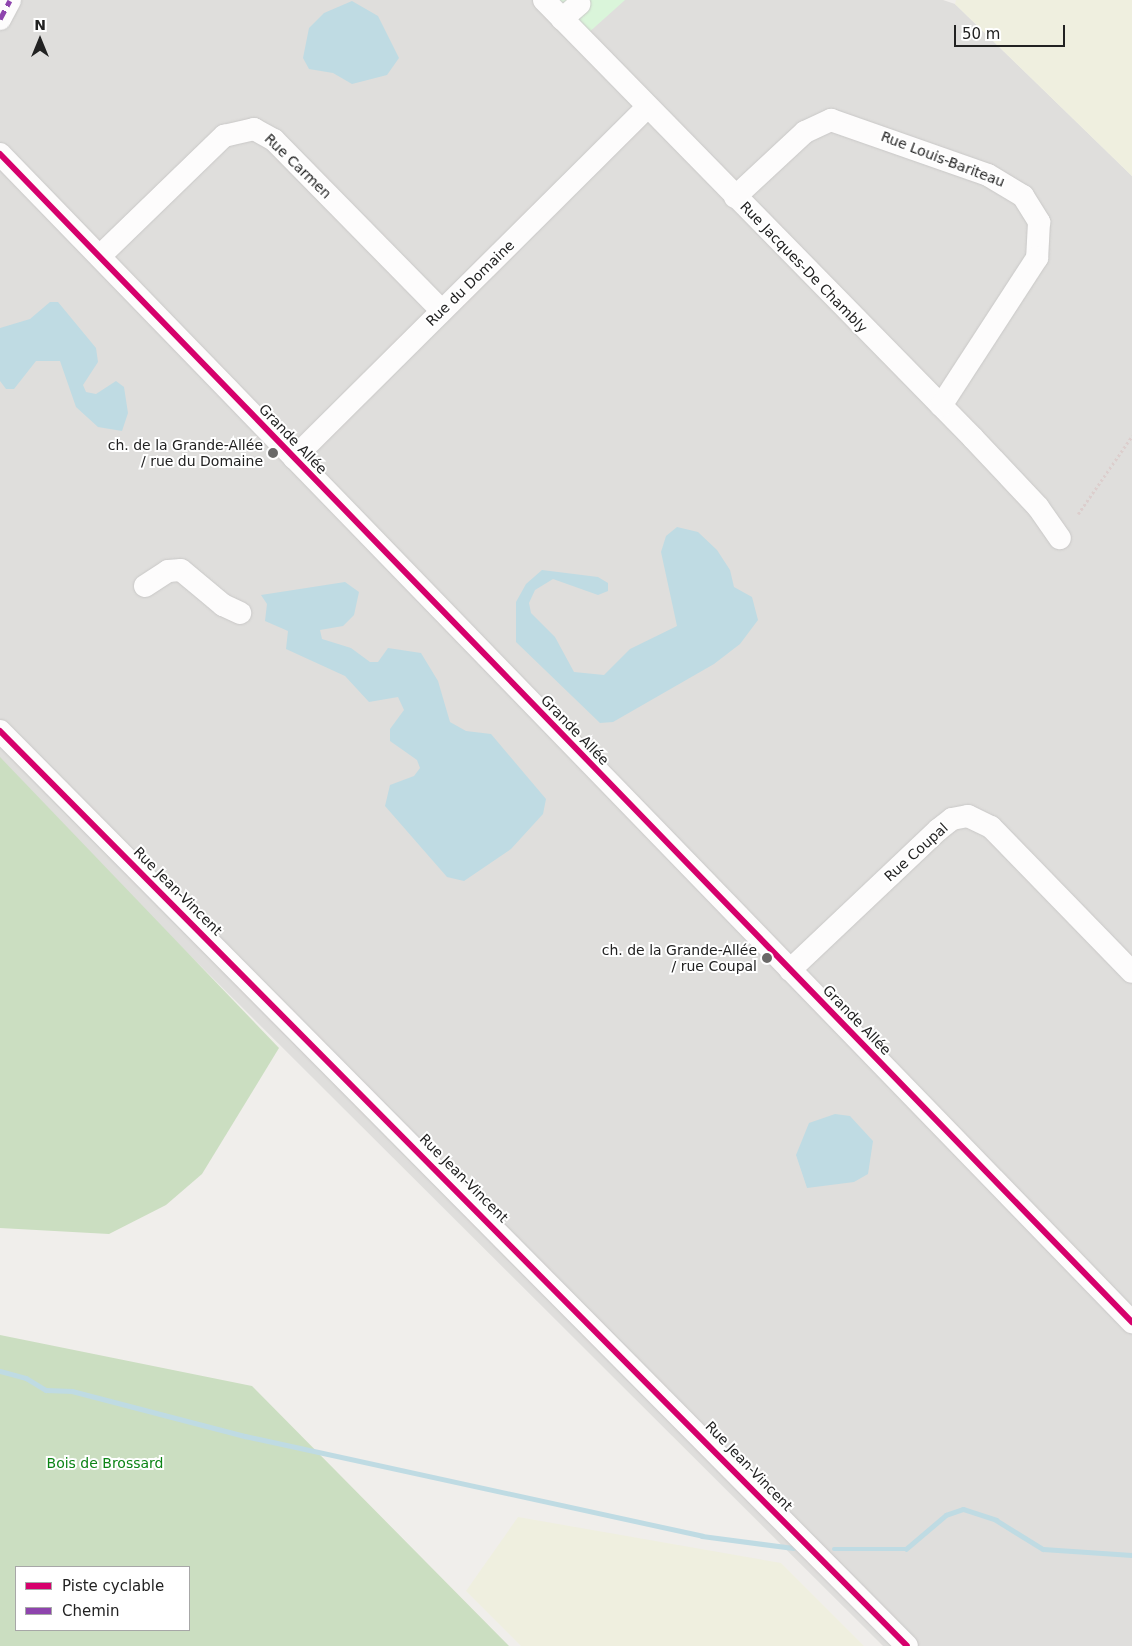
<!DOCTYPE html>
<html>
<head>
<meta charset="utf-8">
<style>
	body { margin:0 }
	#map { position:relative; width:1132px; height:1646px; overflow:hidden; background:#f0eeeb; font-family:"DejaVu Sans",sans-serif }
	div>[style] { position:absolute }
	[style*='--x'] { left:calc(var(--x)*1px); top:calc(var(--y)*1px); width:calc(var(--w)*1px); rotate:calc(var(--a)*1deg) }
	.residential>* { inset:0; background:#dfdedc }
	.farmland>* { inset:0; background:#efefdf }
	.forest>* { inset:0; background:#cbdec1 }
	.park>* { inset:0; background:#daf5da }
	.water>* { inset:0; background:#bfdbe3 }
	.stream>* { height:4.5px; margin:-2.25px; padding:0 2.25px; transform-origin:2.25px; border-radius:2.25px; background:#bfdbe3 }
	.path>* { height:2.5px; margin-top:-1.25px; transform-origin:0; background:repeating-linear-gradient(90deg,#dccecd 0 2.5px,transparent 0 5px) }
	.roads { filter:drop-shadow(0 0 1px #c9c8c7) drop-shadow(0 0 1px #c9c8c7) }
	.minor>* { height:22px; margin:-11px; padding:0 11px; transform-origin:11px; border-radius:11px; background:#fdfcfc }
	.quiet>* { height:5px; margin-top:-2.5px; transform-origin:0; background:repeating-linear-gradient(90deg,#8e44ad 0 10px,transparent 0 15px) }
	.cycleway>* { height:6px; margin:-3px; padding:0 3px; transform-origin:3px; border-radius:3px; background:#d6006c }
	.dots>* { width:14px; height:14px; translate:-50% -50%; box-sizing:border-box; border:2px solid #fff; border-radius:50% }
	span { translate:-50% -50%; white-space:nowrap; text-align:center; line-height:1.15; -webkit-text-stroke:4px #fff; paint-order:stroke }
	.street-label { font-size:14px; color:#222 }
	.poi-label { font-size:14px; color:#222 }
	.right { translate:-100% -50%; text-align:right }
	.park-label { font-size:14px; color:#0c8416 }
	.legend { position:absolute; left:15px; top:1566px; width:175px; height:65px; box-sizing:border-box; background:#fff; border:1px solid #a7a7a7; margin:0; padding:6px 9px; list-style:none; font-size:15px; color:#222 }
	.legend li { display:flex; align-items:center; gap:10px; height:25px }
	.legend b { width:25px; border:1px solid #a7a7a7 }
	.north { position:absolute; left:15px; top:15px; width:50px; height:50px; -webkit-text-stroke:4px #fff; paint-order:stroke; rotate:0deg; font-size:14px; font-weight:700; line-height:20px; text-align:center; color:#222 }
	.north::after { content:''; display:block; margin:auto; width:18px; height:22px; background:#222; clip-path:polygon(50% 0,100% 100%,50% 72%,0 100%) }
	.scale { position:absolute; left:954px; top:25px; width:111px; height:22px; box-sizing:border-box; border:2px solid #222; border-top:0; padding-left:6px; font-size:15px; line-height:18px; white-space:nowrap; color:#222; -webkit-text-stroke:4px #fff; paint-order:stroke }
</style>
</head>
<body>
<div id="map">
	<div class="residential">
		<div style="clip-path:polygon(0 0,943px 0,955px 4px,1132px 176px,1132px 1646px,883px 1646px,0 766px)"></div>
	</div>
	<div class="farmland">
		<div style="clip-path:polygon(956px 0,1132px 0,1132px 176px,955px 4px)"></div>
		<div style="clip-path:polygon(518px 1517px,781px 1563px,864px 1646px,521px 1646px,466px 1591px)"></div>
	</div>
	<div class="forest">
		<div style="clip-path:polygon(0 757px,279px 1048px,202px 1174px,166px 1205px,109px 1234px,0 1228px)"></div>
		<div style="clip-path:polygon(evenodd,0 1335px,252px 1386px,509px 1646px,0 1646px,0 1335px,189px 1567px,189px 1630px,16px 1630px,16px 1567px,189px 1567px)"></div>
	</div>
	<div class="park">
		<div style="clip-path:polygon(553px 0,625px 0,586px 35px)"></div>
	</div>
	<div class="water">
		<div style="clip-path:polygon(352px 1px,378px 16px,399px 58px,387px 75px,352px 84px,333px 73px,309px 69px,303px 58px,309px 28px,324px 13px)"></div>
		<div style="clip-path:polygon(50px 302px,58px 302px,96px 348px,98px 362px,83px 385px,86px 392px,96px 394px,116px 381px,124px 387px,128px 413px,122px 431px,98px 427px,76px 407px,60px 361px,36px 361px,14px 389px,6px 389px,0 381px,0 328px,30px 319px)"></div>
		<div style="clip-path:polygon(677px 527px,698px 532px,717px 550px,730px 570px,734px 587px,752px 597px,758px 620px,740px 644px,714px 664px,613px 722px,600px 723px,516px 642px,516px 602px,526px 584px,542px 570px,598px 577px,608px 583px,608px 591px,598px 595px,553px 579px,535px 590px,529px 603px,531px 613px,555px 637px,574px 672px,604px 675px,630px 649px,677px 626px,661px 552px,666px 536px)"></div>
		<div style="clip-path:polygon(345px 582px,359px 592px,354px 615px,343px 626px,320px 630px,322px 639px,351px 648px,370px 662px,378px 662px,388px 648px,421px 653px,438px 681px,450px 722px,466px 731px,491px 734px,546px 799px,543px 814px,511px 849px,464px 881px,447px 877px,385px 806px,390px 785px,414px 776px,420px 768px,417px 760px,390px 741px,390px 729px,404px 710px,398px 697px,369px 702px,345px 676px,286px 649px,288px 631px,265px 621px,267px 604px,261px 595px)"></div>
		<div style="clip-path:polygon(835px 1114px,850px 1116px,873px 1141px,868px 1174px,854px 1182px,807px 1188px,796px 1155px,809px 1123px)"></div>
	</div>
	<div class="stream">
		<div style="--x:0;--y:1371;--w:27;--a:15"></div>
		<div style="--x:26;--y:1378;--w:23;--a:31"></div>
		<div style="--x:46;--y:1390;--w:26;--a:2"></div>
		<div style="--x:72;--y:1391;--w:179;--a:14.6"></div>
		<div style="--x:245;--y:1436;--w:468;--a:12.3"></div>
		<div style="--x:702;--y:1536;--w:92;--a:7.5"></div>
		<div style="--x:834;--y:1549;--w:72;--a:0"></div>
		<div style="--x:906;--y:1549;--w:52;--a:-40.4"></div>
		<div style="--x:946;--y:1515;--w:18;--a:-19"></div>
		<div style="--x:963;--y:1509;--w:35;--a:18"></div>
		<div style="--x:996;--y:1520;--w:55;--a:31.7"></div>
		<div style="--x:1043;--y:1549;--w:89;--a:3.9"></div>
	</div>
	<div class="path">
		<div style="--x:1078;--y:514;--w:95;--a:-55.3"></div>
	</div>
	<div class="roads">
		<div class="minor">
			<div style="--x:544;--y:0;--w:613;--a:45.59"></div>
			<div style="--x:973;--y:438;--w:95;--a:46.7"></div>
			<div style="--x:1038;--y:507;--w:38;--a:55"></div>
			<div style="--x:0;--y:19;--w:21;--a:-62"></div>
			<div style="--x:562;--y:19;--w:23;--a:-41"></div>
			<div style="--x:0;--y:154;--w:1627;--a:45.9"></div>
			<div style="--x:735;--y:197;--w:96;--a:-42.9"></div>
			<div style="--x:805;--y:132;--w:29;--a:-25"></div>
			<div style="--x:831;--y:120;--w:166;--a:19.3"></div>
			<div style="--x:988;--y:175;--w:41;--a:31"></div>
			<div style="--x:1023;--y:196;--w:31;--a:58"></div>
			<div style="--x:1039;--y:222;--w:36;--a:93"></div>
			<div style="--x:1037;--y:258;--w:176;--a:123"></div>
			<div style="--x:100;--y:256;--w:173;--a:-44.1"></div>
			<div style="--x:224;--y:136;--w:31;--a:-13"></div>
			<div style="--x:254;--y:129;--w:23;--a:29"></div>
			<div style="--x:274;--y:140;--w:238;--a:45.5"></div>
			<div style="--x:294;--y:458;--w:497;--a:-44.8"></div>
			<div style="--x:145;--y:586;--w:27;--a:-33"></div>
			<div style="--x:168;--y:571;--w:13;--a:-4"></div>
			<div style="--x:181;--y:570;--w:55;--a:39.8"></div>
			<div style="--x:223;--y:605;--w:19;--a:25"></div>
			<div style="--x:0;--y:731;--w:1288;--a:45.25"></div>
			<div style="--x:790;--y:970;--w:204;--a:-43.4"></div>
			<div style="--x:938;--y:830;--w:18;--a:-38"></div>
			<div style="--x:952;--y:819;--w:16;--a:-11"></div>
			<div style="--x:968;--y:816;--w:25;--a:26"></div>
			<div style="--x:991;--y:827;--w:202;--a:45.8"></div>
		</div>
	</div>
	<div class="quiet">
		<div style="--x:0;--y:19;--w:21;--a:-62"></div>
	</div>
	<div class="cycleway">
		<div style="--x:0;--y:154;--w:1627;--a:45.9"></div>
		<div style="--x:0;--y:731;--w:1288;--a:45.25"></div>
	</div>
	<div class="dots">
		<div style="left:273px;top:453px;background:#6a6968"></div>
		<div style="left:767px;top:958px;background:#6a6968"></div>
	</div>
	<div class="street-label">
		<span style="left:943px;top:159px;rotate:21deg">Rue Louis-Bariteau</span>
		<span style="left:298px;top:166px;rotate:44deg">Rue Carmen</span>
		<span style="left:804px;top:267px;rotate:46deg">Rue Jacques-De Chambly</span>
		<span style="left:470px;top:283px;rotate:-44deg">Rue du Domaine</span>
		<span style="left:293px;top:439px;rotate:46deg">Grande Allée</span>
		<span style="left:575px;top:730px;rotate:46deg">Grande Allée</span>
		<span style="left:916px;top:852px;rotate:-42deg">Rue Coupal</span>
		<span style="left:178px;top:891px;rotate:45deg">Rue Jean-Vincent</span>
		<span style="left:857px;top:1020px;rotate:46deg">Grande Allée</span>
		<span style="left:464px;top:1178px;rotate:45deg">Rue Jean-Vincent</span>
		<span style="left:749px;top:1466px;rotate:46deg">Rue Jean-Vincent</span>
	</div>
	<div class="poi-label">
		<span class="right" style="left:263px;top:453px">ch. de la Grande-Allée<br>/ rue du Domaine</span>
		<span class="right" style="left:757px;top:958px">ch. de la Grande-Allée<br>/ rue Coupal</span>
	</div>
	<div class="park-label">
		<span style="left:105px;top:1463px">Bois de Brossard</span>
	</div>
	<ul class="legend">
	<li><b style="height:6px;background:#d6006c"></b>Piste cyclable</li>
	<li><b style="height:6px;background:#8e44ad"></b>Chemin</li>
	</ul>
	<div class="north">N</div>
	<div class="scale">50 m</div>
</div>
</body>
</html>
